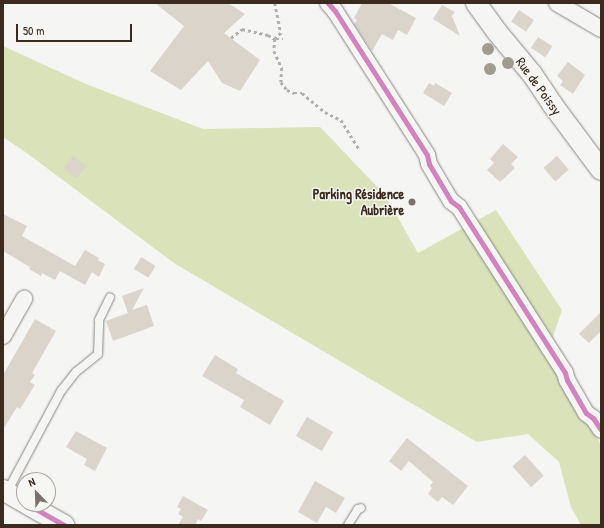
<!DOCTYPE html>
<html>
<head>
<meta charset="utf-8">
<style>
	body { margin:0 }
	#map { position:relative; width:604px; height:528px; overflow:hidden; background:#f5f5f3; font-family:"Patrick Hand",sans-serif }
	div>[style] { position:absolute }
	[style*='--x'] { left:calc(var(--x)*1px); top:calc(var(--y)*1px); width:calc(var(--w)*1px); rotate:calc(var(--a)*1deg) }
	.green>* { inset:0; background:#d9e2b8 }
	.building>* { inset:0; background:#dad4ca; transform-origin:0 0 }
	.path>* { height:2.5px; margin-top:-1.25px; transform-origin:0; background:repeating-linear-gradient(90deg,#b2b0ae 0 3px,transparent 0 6px) }
	.roads { filter:drop-shadow(0 0 1px #8a8683) drop-shadow(0 0 1px #8a8683) }
	.service>* { height:8px; margin:-4px; padding:0 4px; transform-origin:4px; border-radius:4px; background:#f5f5f3 }
	.minor>* { height:16px; margin:-8px; padding:0 8px; transform-origin:8px; border-radius:8px; background:#f5f5f3 }
	.tertiary>* { height:20px; margin:-10px; padding:0 10px; transform-origin:10px; border-radius:10px; background:#f5f5f3 }
	.bus-1>* { height:5px; margin:-2.5px; padding:0 2.5px; transform-origin:2.5px; border-radius:2.5px; background:#d282be }
	.trees>* { width:12px; height:12px; margin:-6px; border-radius:50%; background:#a19c8c }
	.dots>* { width:11px; height:11px; translate:-50% -50%; box-sizing:border-box; border:2px solid #f6f6f2; border-radius:50% }
	span { translate:-50% -50%; white-space:nowrap; text-align:center; line-height:1.15; -webkit-text-stroke:3px #f6f6f2; paint-order:stroke }
	.street-label { font-size:14px; color:#3b2a1e }
	.poi-label { font-size:14px; color:#3b2a1e; font-weight:700 }
	.right { translate:-100% -50%; text-align:right }
	.frame { position:absolute; inset:0; border:4px solid #3b2a1e; pointer-events:none }
	.north { position:absolute; left:16px; top:472px; width:40px; height:40px; box-sizing:border-box; background:#f6f6f2; border:1px solid #aba49d; border-radius:50%; rotate:337deg; font-size:11px; font-weight:700; line-height:16px; text-align:center; color:#3b2a1e }
	.north::after { content:''; display:block; margin:auto; width:14px; height:18px; background:#7c7169; clip-path:polygon(50% 0,100% 100%,50% 72%,0 100%) }
	.scale { position:absolute; left:16px; top:24px; width:116px; height:18px; box-sizing:border-box; border:2px solid #3b2a1e; border-top:0; padding-left:5px; font-size:12px; line-height:14px; white-space:nowrap; color:#3b2a1e; -webkit-text-stroke:3px #f6f6f2; paint-order:stroke }
</style>
</head>
<body>
<div id="map">
	<div class="green">
		<div style="clip-path:polygon(3px 46px,86px 84px,203px 129px,320px 127px,385px 195px,418px 253px,496px 210px,562px 310px,548px 351px,601px 445px,601px 525px,581px 525px,571px 507px,559px 462px,528px 434px,477px 442px,174px 263px,24px 151px,3px 137px)"></div>
	</div>
	<div class="building">
		<div style="clip-path:polygon(155px 3px,228px 3px,245px 14px,224px 33px,260px 60px,240px 91px,222px 83px,208px 61px,181px 90px,150px 71px,184px 26px)"></div>
		<div style="clip-path:polygon(362px 3px,388px 3px,416px 18px,407px 35px,398px 30px,393px 40px,382px 34px,372px 51px,354px 24px,357px 20px,354px 18px)"></div>
		<div style="clip-path:polygon(442px 5px,455px 12px,452px 16px,460px 36px,433px 19px)"></div>
		<div style="left:519px;top:10px;width:18px;height:14px;rotate:34deg"></div>
		<div style="left:538px;top:37px;width:17px;height:13px;rotate:33deg"></div>
		<div style="clip-path:polygon(568px 62px,585px 75px,573px 94px,560px 85px,563px 81px,557px 76px)"></div>
		<div style="clip-path:polygon(429px 83px,434px 86px,435px 83px,452px 93px,444px 106px,423px 93px)"></div>
		<div style="clip-path:polygon(503px 144px,518px 157px,511px 164px,515px 168px,500px 182px,487px 170px,494px 163px,490px 159px)"></div>
		<div style="left:73px;top:156px;width:16px;height:16px;rotate:35deg"></div>
		<div style="left:557px;top:156px;width:18px;height:18px;rotate:49deg"></div>
		<div style="clip-path:polygon(3px 214px,27px 226px,22px 236px,75px 266px,85px 250px,99px 258px,98px 260px,105px 264px,99px 277px,92px 272px,85px 285px,60px 271px,55px 280px,42px 273px,41px 276px,29px 269px,30px 267px,3px 251px)"></div>
		<div style="left:141px;top:257px;width:17px;height:14px;rotate:31deg"></div>
		<div style="clip-path:polygon(144px 288px,132px 310px,147px 305px,154px 326px,113px 341px,106px 321px,128px 313px,122px 296px)"></div>
		<div style="clip-path:polygon(601px 312px,601px 331px,589px 343px,579px 334px)"></div>
		<div style="clip-path:polygon(35px 319px,56px 331px,32px 373px,35px 375px,30px 382px,35px 385px,20px 409px,17px 407px,3px 430px,3px 375px)"></div>
		<div style="clip-path:polygon(215px 355px,238px 369px,236px 373px,284px 401px,270px 425px,240px 407px,244px 400px,202px 376px)"></div>
		<div style="left:307px;top:417px;width:30px;height:22px;rotate:30deg"></div>
		<div style="clip-path:polygon(76px 431px,107px 448px,95px 471px,84px 465px,87px 459px,66px 447px)"></div>
		<div style="clip-path:polygon(407px 438px,468px 486px,453px 505px,442px 497px,438px 502px,428px 494px,432px 488px,430px 486px,433px 482px,409px 461px,401px 471px,389px 461px)"></div>
		<div style="left:525px;top:455px;width:28px;height:17px;rotate:48deg"></div>
		<div style="clip-path:polygon(315px 481px,345px 498px,336px 513px,326px 507px,317px 523px,298px 512px)"></div>
		<div style="clip-path:polygon(183px 496px,208px 510px,201px 521px,198px 519px,195px 525px,178px 525px,183px 517px,178px 514px,181px 509px,177px 507px)"></div>
	</div>
	<div class="path">
		<div style="--x:275;--y:3;--w:31;--a:79"></div>
		<div style="--x:281;--y:33;--w:8;--a:135"></div>
		<div style="--x:231;--y:38;--w:14;--a:-39"></div>
		<div style="--x:242;--y:29;--w:27;--a:13"></div>
		<div style="--x:268;--y:35;--w:8;--a:30"></div>
		<div style="--x:275;--y:39;--w:12;--a:95"></div>
		<div style="--x:274;--y:51;--w:19;--a:65"></div>
		<div style="--x:282;--y:68;--w:14;--a:94"></div>
		<div style="--x:281;--y:82;--w:10;--a:53"></div>
		<div style="--x:287;--y:90;--w:8;--a:23"></div>
		<div style="--x:294;--y:93;--w:8;--a:0"></div>
		<div style="--x:302;--y:93;--w:30;--a:40"></div>
		<div style="--x:325;--y:112;--w:18;--a:27"></div>
		<div style="--x:341;--y:120;--w:34;--a:58"></div>
		<div style="--x:276;--y:39;--w:7;--a:0"></div>
	</div>
	<div class="roads">
		<div class="service">
			<div style="--x:7;--y:492;--w:115;--a:-61.9"></div>
			<div style="--x:61;--y:391;--w:24;--a:-52"></div>
			<div style="--x:76;--y:372;--w:28;--a:-39"></div>
			<div style="--x:98;--y:354;--w:34;--a:-88"></div>
			<div style="--x:99;--y:320;--w:25;--a:-64"></div>
			<div style="--x:348;--y:525;--w:19;--a:-58"></div>
			<div style="--x:358;--y:509;--w:3;--a:-18"></div>
		</div>
		<div class="minor">
			<div style="--x:328;--y:3;--w:11;--a:49"></div>
			<div style="--x:335;--y:11;--w:171;--a:57.4"></div>
			<div style="--x:427;--y:155;--w:9;--a:77"></div>
			<div style="--x:429;--y:164;--w:43;--a:59.3"></div>
			<div style="--x:451;--y:201;--w:10;--a:37"></div>
			<div style="--x:459;--y:207;--w:197;--a:57.4"></div>
			<div style="--x:565;--y:373;--w:7;--a:74"></div>
			<div style="--x:567;--y:380;--w:38;--a:60"></div>
			<div style="--x:586;--y:413;--w:9;--a:36"></div>
			<div style="--x:593;--y:418;--w:14;--a:56"></div>
			<div style="--x:557;--y:3;--w:51;--a:30.6"></div>
			<div style="--x:3;--y:336;--w:43;--a:-60.4"></div>
		</div>
		<div class="tertiary">
			<div style="--x:476;--y:3;--w:36;--a:54"></div>
			<div style="--x:497;--y:32;--w:55;--a:50.2"></div>
			<div style="--x:532;--y:74;--w:36;--a:56"></div>
			<div style="--x:552;--y:104;--w:82;--a:53.4"></div>
			<div style="--x:3;--y:490;--w:24;--a:30"></div>
			<div style="--x:27;--y:504;--w:43;--a:29.6"></div>
		</div>
	</div>
	<div class="bus-1">
		<div style="--x:328;--y:3;--w:11;--a:49"></div>
		<div style="--x:335;--y:11;--w:171;--a:57.4"></div>
		<div style="--x:427;--y:155;--w:9;--a:77"></div>
		<div style="--x:429;--y:164;--w:43;--a:59.3"></div>
		<div style="--x:451;--y:201;--w:10;--a:37"></div>
		<div style="--x:459;--y:207;--w:197;--a:57.4"></div>
		<div style="--x:565;--y:373;--w:7;--a:74"></div>
		<div style="--x:567;--y:380;--w:38;--a:60"></div>
		<div style="--x:586;--y:413;--w:9;--a:36"></div>
		<div style="--x:593;--y:418;--w:14;--a:56"></div>
		<div style="--x:27;--y:504;--w:43;--a:29.6"></div>
	</div>
	<div class="trees">
		<div style="left:488px;top:49px"></div>
		<div style="left:508px;top:63px"></div>
		<div style="left:490px;top:69px"></div>
	</div>
	<div class="dots">
		<div style="left:412px;top:202px;background:#7c7169"></div>
	</div>
	<div class="street-label">
		<span style="left:539px;top:86px;rotate:54deg">Rue de Poissy</span>
	</div>
	<div class="poi-label">
		<span class="right" style="left:404px;top:202px">Parking Résidence<br>Aubrière</span>
	</div>
	<div class="frame"></div>
	<div class="north">N</div>
	<div class="scale">50 m</div>
</div>
</body>
</html>
